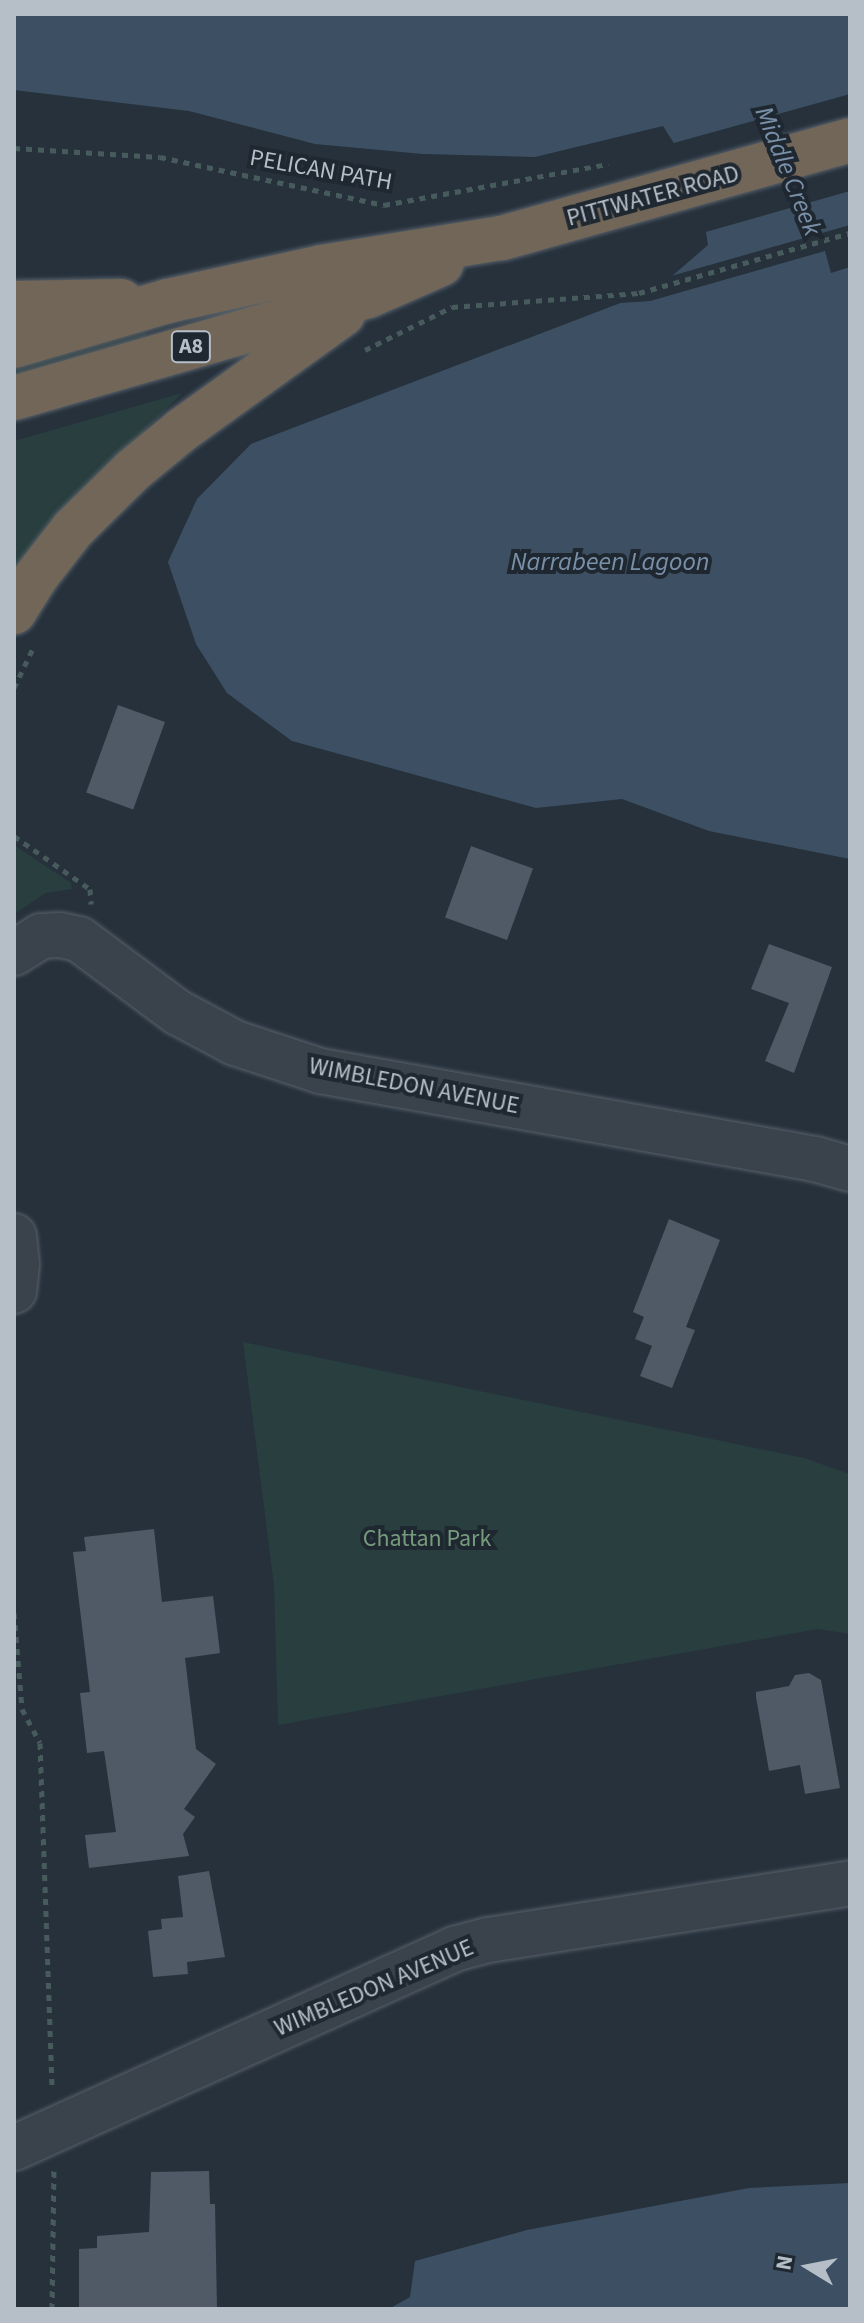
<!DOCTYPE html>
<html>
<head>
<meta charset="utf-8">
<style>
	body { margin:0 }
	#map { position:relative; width:864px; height:2323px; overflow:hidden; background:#26313c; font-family:"Source Sans 3",sans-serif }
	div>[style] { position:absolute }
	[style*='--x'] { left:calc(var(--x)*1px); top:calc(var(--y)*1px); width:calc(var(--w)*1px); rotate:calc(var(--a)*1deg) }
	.green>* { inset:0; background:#293e3e }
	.water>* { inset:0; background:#3d5063 }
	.pier>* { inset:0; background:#26313c }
	.building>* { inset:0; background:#505a66; transform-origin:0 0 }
	.path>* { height:5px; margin-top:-2.5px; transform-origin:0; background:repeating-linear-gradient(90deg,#485b5c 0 6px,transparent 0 12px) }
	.roads { filter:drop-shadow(0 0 2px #58616a) drop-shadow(0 0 2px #58616a) }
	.minor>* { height:44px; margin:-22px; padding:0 22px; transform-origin:22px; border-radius:22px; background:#3a434c }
	.highway>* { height:44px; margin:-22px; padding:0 22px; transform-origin:22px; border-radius:22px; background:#716658 }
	span { translate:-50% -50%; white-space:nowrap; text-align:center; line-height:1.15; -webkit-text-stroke:8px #1f2831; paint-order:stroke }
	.shield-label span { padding:2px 6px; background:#1f2831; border:2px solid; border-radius:6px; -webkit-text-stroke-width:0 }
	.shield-label { font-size:22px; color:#b6bec7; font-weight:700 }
	.street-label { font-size:24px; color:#b6bec7 }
	.park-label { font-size:24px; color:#769b7c }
	.water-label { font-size:26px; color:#7990a8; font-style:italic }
	.frame { position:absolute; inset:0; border:16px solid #b6bec7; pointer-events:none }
	.north { position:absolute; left:768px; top:2227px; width:80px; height:80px; -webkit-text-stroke:6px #1f2831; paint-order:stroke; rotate:280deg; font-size:22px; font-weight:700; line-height:32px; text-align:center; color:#b6bec7 }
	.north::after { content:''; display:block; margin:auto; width:28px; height:36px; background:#b6bec7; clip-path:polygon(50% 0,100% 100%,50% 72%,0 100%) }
</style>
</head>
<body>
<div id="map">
	<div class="green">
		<div style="clip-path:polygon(145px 330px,147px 338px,14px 375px,14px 365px)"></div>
		<div style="clip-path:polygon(182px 393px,87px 491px,14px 579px,14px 441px)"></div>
		<div style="clip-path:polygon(14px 845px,71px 883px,72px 889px,46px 893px,14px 914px)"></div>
		<div style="clip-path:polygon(243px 1342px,804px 1458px,850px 1474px,850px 1634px,818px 1629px,278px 1725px,274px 1585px)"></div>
	</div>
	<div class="water">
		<div style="clip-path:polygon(14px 14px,850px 14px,850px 859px,709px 831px,622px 799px,536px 808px,292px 741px,227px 693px,196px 644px,168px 562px,197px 499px,251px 444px,657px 289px,708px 245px,698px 181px,663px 126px,535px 157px,423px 154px,315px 144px,189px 111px,14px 90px)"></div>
		<div style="clip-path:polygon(850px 2183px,850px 2309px,389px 2309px,410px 2297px,415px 2261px,527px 2230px,749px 2188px)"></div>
	</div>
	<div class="pier">
		<div style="clip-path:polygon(850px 94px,850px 191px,702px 233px,694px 182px,670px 144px)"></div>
		<div style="clip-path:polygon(850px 225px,850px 267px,831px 273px,825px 251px,650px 301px,606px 304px,655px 286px,664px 278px)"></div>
	</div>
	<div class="building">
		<div style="left:118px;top:705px;width:50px;height:93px;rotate:20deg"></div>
		<div style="left:471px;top:846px;width:66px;height:76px;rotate:20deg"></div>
		<div style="clip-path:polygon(769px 944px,832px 967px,794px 1073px,765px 1061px,789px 1003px,751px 989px)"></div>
		<div style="clip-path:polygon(669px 1219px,720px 1240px,686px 1327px,695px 1330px,672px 1388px,640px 1376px,652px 1346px,635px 1339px,644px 1317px,633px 1312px)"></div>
		<div style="clip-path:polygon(154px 1529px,162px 1602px,213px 1596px,220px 1653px,185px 1658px,196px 1749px,216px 1764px,184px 1809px,195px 1817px,183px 1834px,189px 1856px,89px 1868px,85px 1835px,116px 1832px,104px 1751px,87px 1753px,80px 1693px,90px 1692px,73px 1552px,86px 1551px,84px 1537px)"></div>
		<div style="clip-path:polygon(809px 1673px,821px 1680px,840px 1788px,805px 1794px,800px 1765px,769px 1771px,756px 1697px,756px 1692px,789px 1686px,795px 1675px)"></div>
		<div style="clip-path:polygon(209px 1871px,225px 1957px,187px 1962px,188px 1974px,153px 1977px,148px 1931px,162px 1929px,161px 1919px,183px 1917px,178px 1876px)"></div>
		<div style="clip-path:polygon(209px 2171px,210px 2204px,215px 2204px,217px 2309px,79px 2309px,79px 2249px,97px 2248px,97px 2236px,149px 2232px,151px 2172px)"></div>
	</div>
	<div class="path">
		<div style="--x:14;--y:148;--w:146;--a:3.5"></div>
		<div style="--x:160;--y:157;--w:229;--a:12.1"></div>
		<div style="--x:384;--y:205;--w:228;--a:-10.4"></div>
		<div style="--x:365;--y:350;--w:97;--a:-26.3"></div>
		<div style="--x:452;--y:307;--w:188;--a:-4.3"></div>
		<div style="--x:639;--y:293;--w:219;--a:-15.9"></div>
		<div style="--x:14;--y:688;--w:47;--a:-64.5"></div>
		<div style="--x:14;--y:836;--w:93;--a:34.9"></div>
		<div style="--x:90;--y:889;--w:15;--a:86"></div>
		<div style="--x:14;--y:1613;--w:96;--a:85.2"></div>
		<div style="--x:22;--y:1709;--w:38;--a:62"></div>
		<div style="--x:40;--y:1743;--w:345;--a:88"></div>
		<div style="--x:52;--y:2309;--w:139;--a:-89.2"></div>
	</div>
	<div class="roads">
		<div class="minor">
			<div style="--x:14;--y:953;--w:32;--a:-32"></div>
			<div style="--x:41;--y:936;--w:19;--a:-3"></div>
			<div style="--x:60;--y:935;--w:19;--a:12"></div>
			<div style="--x:79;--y:939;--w:122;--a:36.7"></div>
			<div style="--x:177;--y:1012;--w:66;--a:28.1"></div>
			<div style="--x:235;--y:1043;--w:89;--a:18.2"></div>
			<div style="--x:320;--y:1071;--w:503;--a:10.08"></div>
			<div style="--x:815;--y:1159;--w:36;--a:16"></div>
			<div style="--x:14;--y:1236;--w:28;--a:84"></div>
			<div style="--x:17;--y:1264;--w:27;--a:96"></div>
			<div style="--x:14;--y:2148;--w:483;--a:-24.3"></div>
			<div style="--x:454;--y:1949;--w:35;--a:-15"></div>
			<div style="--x:488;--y:1940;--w:366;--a:-8.9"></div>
		</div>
		<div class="highway">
			<div style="--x:14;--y:303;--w:107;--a:-1.1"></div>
			<div style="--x:14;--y:346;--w:160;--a:-16.3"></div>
			<div style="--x:168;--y:301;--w:158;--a:-12.4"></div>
			<div style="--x:322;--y:267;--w:182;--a:-9.2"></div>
			<div style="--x:502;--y:238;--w:362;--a:-15.7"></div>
			<div style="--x:14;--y:398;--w:368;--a:-16.1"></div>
			<div style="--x:368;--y:296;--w:80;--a:-23.7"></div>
			<div style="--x:14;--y:612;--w:40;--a:-58"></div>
			<div style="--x:35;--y:578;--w:62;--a:-52.2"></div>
			<div style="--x:73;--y:529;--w:84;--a:-44.5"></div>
			<div style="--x:133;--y:470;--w:65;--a:-39.4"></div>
			<div style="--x:183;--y:429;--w:197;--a:-35.7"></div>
		</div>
	</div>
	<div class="shield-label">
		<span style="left:191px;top:347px">A8</span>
	</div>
	<div class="street-label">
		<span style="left:321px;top:170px;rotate:10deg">PELICAN PATH</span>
		<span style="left:653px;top:196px;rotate:-15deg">PITTWATER ROAD</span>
		<span style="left:414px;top:1086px;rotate:11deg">WIMBLEDON AVENUE</span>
		<span style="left:374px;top:1988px;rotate:-23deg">WIMBLEDON AVENUE</span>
	</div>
	<div class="park-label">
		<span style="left:427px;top:1539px">Chattan Park</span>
	</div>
	<div class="water-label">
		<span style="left:788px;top:171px;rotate:68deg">Middle Creek</span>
		<span style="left:610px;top:562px">Narrabeen Lagoon</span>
	</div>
	<div class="frame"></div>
	<div class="north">N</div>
</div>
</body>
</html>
